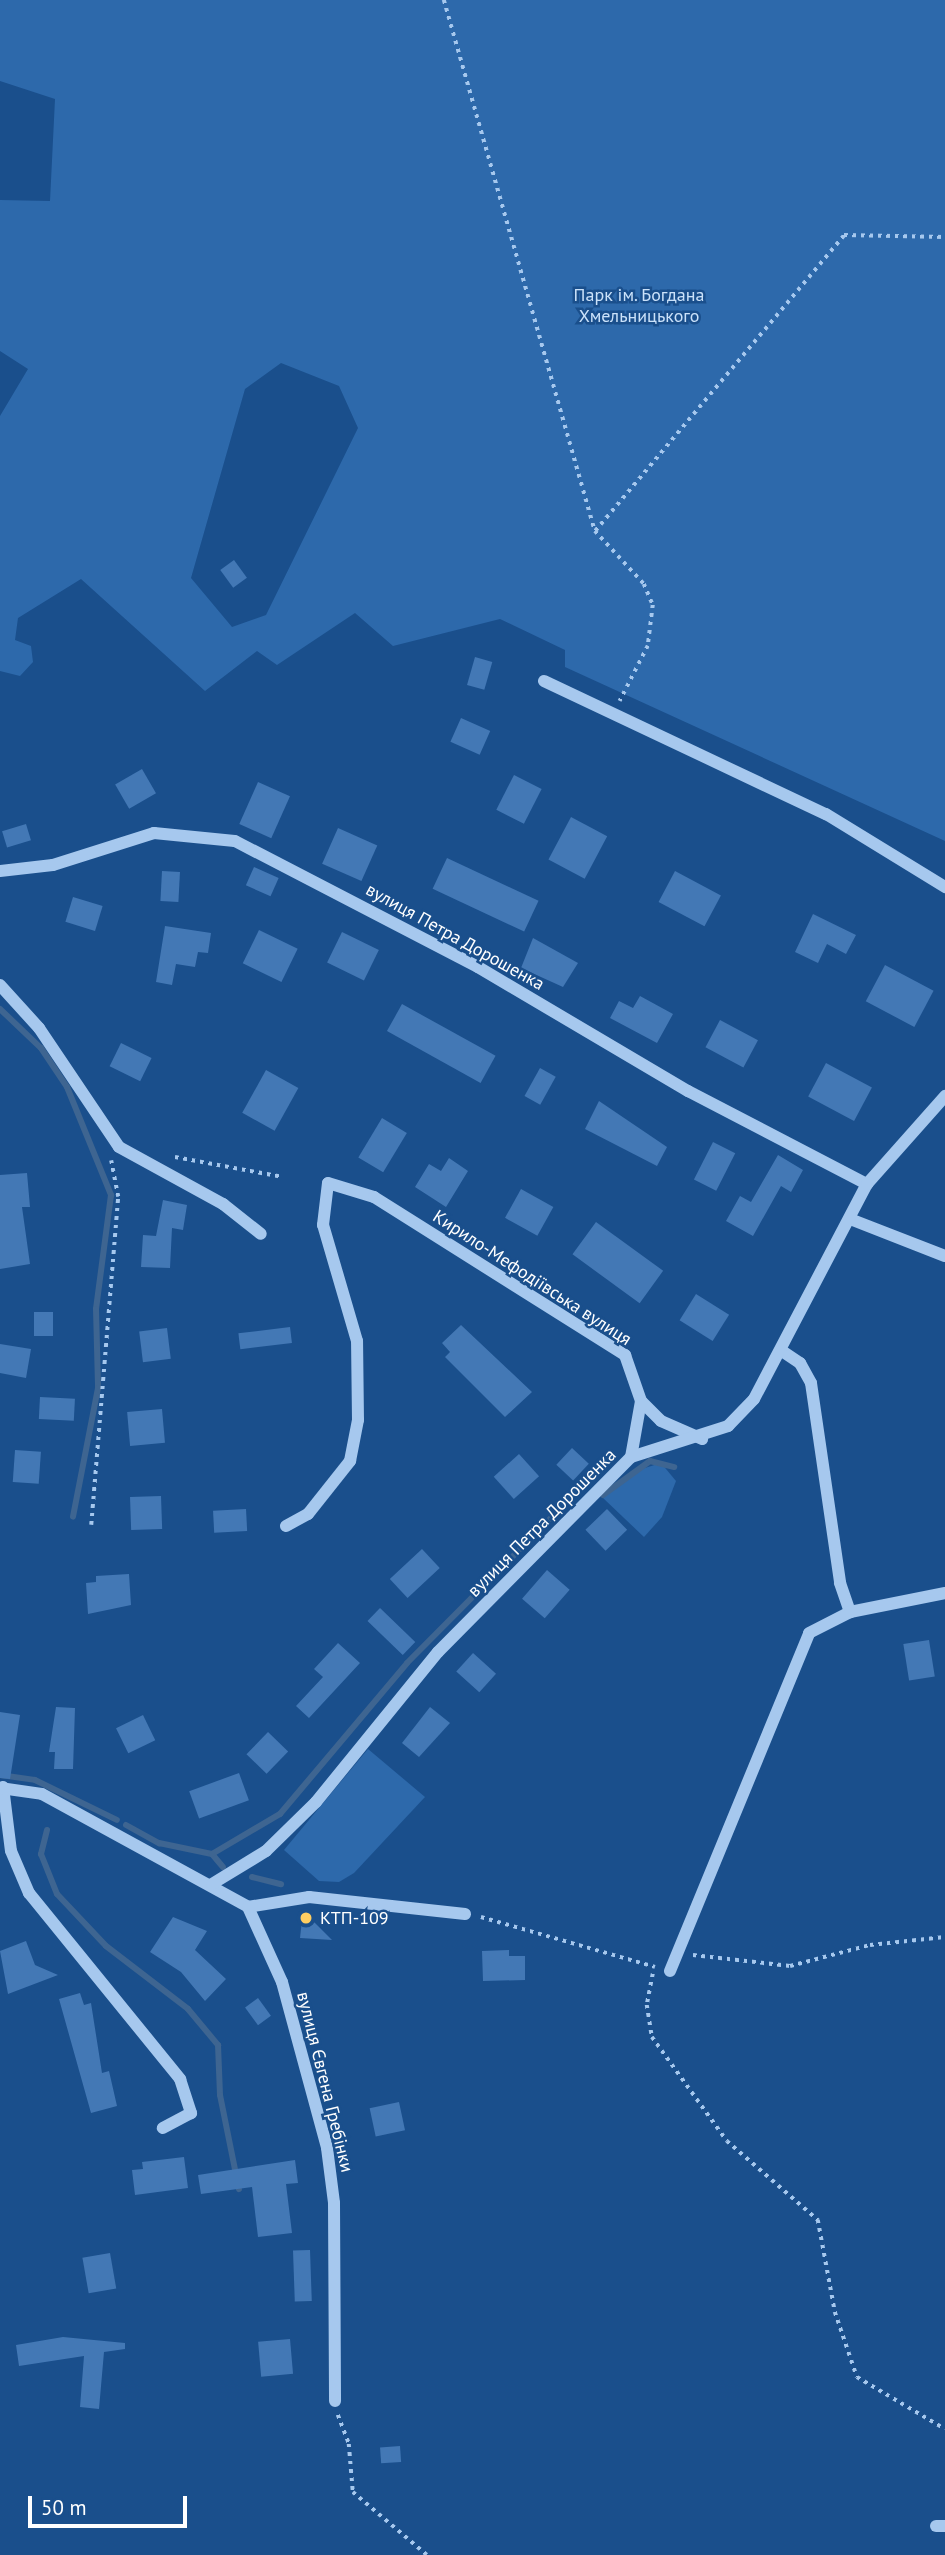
<!DOCTYPE html>
<html>
<head>
<meta charset="utf-8">
<style>
	body { margin:0 }
	#map { position:relative; width:945px; height:2555px; overflow:hidden; background:#1a4f8c; font-family:"PT Sans",sans-serif }
	div>[style] { position:absolute }
	[style*='--x'] { left:calc(var(--x)*1px); top:calc(var(--y)*1px); width:calc(var(--w)*1px); rotate:calc(var(--a)*1deg) }
	.green>* { inset:0; background:#2d69ab }
	.stream>* { height:6px; margin:-3px; padding:0 3px; transform-origin:3px; border-radius:3px; background:#3e6591 }
	.building>* { inset:0; background:#4378b5; transform-origin:0 0 }
	.path>* { height:3.5px; margin-top:-1.75px; transform-origin:0; background:repeating-linear-gradient(90deg,#a6c8ee 0 3.5px,transparent 0 8.5px) }
	.minor>* { height:12px; margin:-6px; padding:0 6px; transform-origin:6px; border-radius:6px; background:#a6c8ee }
	.dots>* { width:19px; height:19px; translate:-50% -50%; box-sizing:border-box; border:4px solid #1a4f8c; border-radius:50% }
	span { translate:-50% -50%; white-space:nowrap; text-align:center; line-height:1.15; -webkit-text-stroke:5px #1a4f8c; paint-order:stroke }
	.park-label { font-size:18px; color:#cbe2fa }
	.street-label { font-size:18px; color:#fff }
	.poi-label { font-size:18px; color:#fff }
	.left { translate:0 -50%; text-align:left }
	.scale { position:absolute; left:28px; top:2496px; width:159px; height:32px; box-sizing:border-box; border:4px solid #fff; border-top:0; padding-left:9px; font-size:21px; line-height:24px; white-space:nowrap; color:#fff; -webkit-text-stroke:5px #1a4f8c; paint-order:stroke }
</style>
</head>
<body>
<div id="map">
	<div class="green">
		<div style="clip-path:polygon(evenodd,0 0,945px 0,945px 841px,565px 667px,565px 650px,500px 619px,393px 646px,355px 613px,277px 665px,257px 651px,205px 691px,81px 579px,18px 618px,15px 640px,31px 646px,33px 662px,20px 676px,0 671px,0 416px,28px 369px,0 351px,0 200px,50px 201px,55px 99px,0 81px,0 0,281px 363px,339px 386px,358px 428px,266px 615px,232px 627px,191px 578px,245px 389px,281px 363px)"></div>
		<div style="clip-path:polygon(661px 1463px,676px 1481px,662px 1517px,644px 1537px,603px 1498px,635px 1471px)"></div>
		<div style="clip-path:polygon(368px 1749px,425px 1797px,354px 1873px,339px 1882px,319px 1881px,284px 1850px)"></div>
	</div>
	<div class="stream">
		<div style="--x:0;--y:1009;--w:57;--a:43.6"></div>
		<div style="--x:41;--y:1048;--w:47;--a:56.3"></div>
		<div style="--x:67;--y:1087;--w:117;--a:67.8"></div>
		<div style="--x:111;--y:1195;--w:115;--a:97.5"></div>
		<div style="--x:96;--y:1309;--w:79;--a:88.5"></div>
		<div style="--x:98;--y:1388;--w:131;--a:101"></div>
		<div style="--x:603;--y:1495;--w:58;--a:-35.9"></div>
		<div style="--x:650;--y:1461;--w:25;--a:14"></div>
		<div style="--x:0;--y:1775;--w:35;--a:8"></div>
		<div style="--x:35;--y:1780;--w:91;--a:26"></div>
		<div style="--x:126;--y:1825;--w:38;--a:29"></div>
		<div style="--x:159;--y:1843;--w:54;--a:11.7"></div>
		<div style="--x:212;--y:1854;--w:17;--a:50"></div>
		<div style="--x:47;--y:1830;--w:25;--a:104"></div>
		<div style="--x:41;--y:1854;--w:43;--a:68.2"></div>
		<div style="--x:57;--y:1894;--w:71;--a:46.7"></div>
		<div style="--x:106;--y:1946;--w:103;--a:37.5"></div>
		<div style="--x:188;--y:2009;--w:47;--a:50.2"></div>
		<div style="--x:218;--y:2045;--w:50;--a:87.7"></div>
		<div style="--x:220;--y:2095;--w:96;--a:78.6"></div>
		<div style="--x:212;--y:1854;--w:79;--a:-30.5"></div>
		<div style="--x:280;--y:1814;--w:197;--a:-49.9"></div>
		<div style="--x:407;--y:1663;--w:244;--a:-45.2"></div>
		<div style="--x:252;--y:1877;--w:30;--a:14"></div>
	</div>
	<div class="building">
		<div style="left:234px;top:560px;width:22px;height:17px;rotate:54deg"></div>
		<div style="left:475px;top:657px;width:18px;height:29px;rotate:16deg"></div>
		<div style="left:461px;top:718px;width:32px;height:26px;rotate:24deg"></div>
		<div style="left:142px;top:769px;width:28px;height:31px;rotate:60deg"></div>
		<div style="left:514px;top:775px;width:31px;height:39px;rotate:27deg"></div>
		<div style="left:258px;top:782px;width:35px;height:46px;rotate:24deg"></div>
		<div style="left:571px;top:817px;width:41px;height:48px;rotate:28deg"></div>
		<div style="left:26px;top:824px;width:17px;height:25px;rotate:73deg"></div>
		<div style="left:338px;top:828px;width:43px;height:39px;rotate:24deg"></div>
		<div style="left:447px;top:858px;width:101px;height:34px;rotate:25deg"></div>
		<div style="left:254px;top:867px;width:27px;height:20px;rotate:24deg"></div>
		<div style="left:162px;top:871px;width:18px;height:30px;rotate:3deg"></div>
		<div style="left:675px;top:871px;width:52px;height:35px;rotate:28deg"></div>
		<div style="left:73px;top:897px;width:31px;height:26px;rotate:17deg"></div>
		<div style="clip-path:polygon(813px 914px,856px 935px,846px 954px,827px 944px,818px 963px,795px 952px)"></div>
		<div style="clip-path:polygon(165px 926px,211px 933px,208px 953px,198px 952px,195px 967px,176px 964px,172px 985px,156px 982px)"></div>
		<div style="left:259px;top:930px;width:43px;height:37px;rotate:26deg"></div>
		<div style="left:342px;top:932px;width:41px;height:34px;rotate:26deg"></div>
		<div style="clip-path:polygon(533px 938px,578px 963px,563px 987px,521px 968px)"></div>
		<div style="left:885px;top:965px;width:55px;height:41px;rotate:28deg"></div>
		<div style="clip-path:polygon(640px 996px,673px 1014px,657px 1043px,610px 1018px,619px 1001px,633px 1008px)"></div>
		<div style="left:402px;top:1004px;width:107px;height:31px;rotate:29deg"></div>
		<div style="left:720px;top:1020px;width:43px;height:31px;rotate:28deg"></div>
		<div style="left:121px;top:1043px;width:34px;height:26px;rotate:26deg"></div>
		<div style="left:826px;top:1063px;width:52px;height:38px;rotate:28deg"></div>
		<div style="left:540px;top:1068px;width:18px;height:32px;rotate:29deg"></div>
		<div style="left:266px;top:1070px;width:37px;height:49px;rotate:29deg"></div>
		<div style="clip-path:polygon(599px 1101px,667px 1147px,657px 1166px,585px 1129px)"></div>
		<div style="left:382px;top:1118px;width:29px;height:46px;rotate:31deg"></div>
		<div style="left:713px;top:1142px;width:25px;height:42px;rotate:27deg"></div>
		<div style="clip-path:polygon(778px 1155px,803px 1170px,791px 1192px,781px 1186px,753px 1236px,726px 1221px,740px 1196px,751px 1202px)"></div>
		<div style="clip-path:polygon(449px 1158px,468px 1171px,446px 1207px,415px 1187px,429px 1164px,441px 1171px)"></div>
		<div style="clip-path:polygon(27px 1173px,30px 1207px,22px 1207px,30px 1264px,0 1269px,0 1175px)"></div>
		<div style="left:521px;top:1189px;width:37px;height:33px;rotate:29deg"></div>
		<div style="clip-path:polygon(163px 1200px,187px 1205px,183px 1230px,172px 1228px,170px 1268px,141px 1267px,143px 1235px,156px 1236px)"></div>
		<div style="left:596px;top:1222px;width:83px;height:40px;rotate:36deg"></div>
		<div style="left:696px;top:1294px;width:39px;height:31px;rotate:32deg"></div>
		<div style="left:34px;top:1312px;width:19px;height:24px"></div>
		<div style="clip-path:polygon(461px 1325px,532px 1392px,505px 1417px,445px 1357px,450px 1352px,442px 1343px)"></div>
		<div style="left:290px;top:1327px;width:16px;height:52px;rotate:83deg"></div>
		<div style="left:167px;top:1328px;width:31px;height:28px;rotate:83deg"></div>
		<div style="clip-path:polygon(0 1344px,31px 1349px,26px 1378px,0 1373px)"></div>
		<div style="left:40px;top:1397px;width:35px;height:22px;rotate:3deg"></div>
		<div style="left:162px;top:1409px;width:34px;height:35px;rotate:85deg"></div>
		<div style="left:572px;top:1448px;width:23px;height:23px;rotate:43deg"></div>
		<div style="left:15px;top:1450px;width:26px;height:32px;rotate:4deg"></div>
		<div style="left:519px;top:1454px;width:30px;height:34px;rotate:48deg"></div>
		<div style="left:161px;top:1496px;width:33px;height:31px;rotate:88deg"></div>
		<div style="left:246px;top:1509px;width:22px;height:33px;rotate:87deg"></div>
		<div style="left:607px;top:1509px;width:29px;height:30px;rotate:46deg"></div>
		<div style="left:422px;top:1549px;width:26px;height:44px;rotate:47deg"></div>
		<div style="left:547px;top:1570px;width:30px;height:38px;rotate:41deg"></div>
		<div style="clip-path:polygon(129px 1574px,131px 1605px,88px 1614px,86px 1583px,96px 1582px,96px 1576px)"></div>
		<div style="left:380px;top:1608px;width:49px;height:18px;rotate:44deg"></div>
		<div style="left:929px;top:1640px;width:37px;height:26px;rotate:81deg"></div>
		<div style="clip-path:polygon(338px 1643px,360px 1663px,309px 1718px,296px 1706px,323px 1677px,314px 1669px)"></div>
		<div style="left:473px;top:1653px;width:31px;height:25px;rotate:42deg"></div>
		<div style="clip-path:polygon(56px 1707px,75px 1708px,73px 1769px,54px 1769px,55px 1752px,49px 1752px)"></div>
		<div style="clip-path:polygon(430px 1707px,450px 1723px,419px 1757px,402px 1743px)"></div>
		<div style="clip-path:polygon(0 1712px,20px 1715px,10px 1779px,0 1778px)"></div>
		<div style="left:143px;top:1715px;width:28px;height:30px;rotate:64deg"></div>
		<div style="left:268px;top:1732px;width:28px;height:31px;rotate:44deg"></div>
		<div style="left:239px;top:1773px;width:29px;height:53px;rotate:70deg"></div>
		<div style="clip-path:polygon(303px 1911px,332px 1940px,300px 1938px)"></div>
		<div style="clip-path:polygon(173px 1917px,207px 1931px,195px 1950px,226px 1979px,205px 2001px,181px 1972px,150px 1952px)"></div>
		<div style="clip-path:polygon(26px 1941px,35px 1965px,58px 1975px,8px 1994px,0 1951px)"></div>
		<div style="clip-path:polygon(509px 1950px,509px 1956px,525px 1956px,525px 1980px,483px 1981px,482px 1951px)"></div>
		<div style="clip-path:polygon(80px 1993px,84px 2005px,91px 2003px,102px 2073px,109px 2071px,117px 2106px,91px 2113px,59px 1999px)"></div>
		<div style="left:258px;top:1998px;width:22px;height:16px;rotate:54deg"></div>
		<div style="left:399px;top:2102px;width:29px;height:30px;rotate:78deg"></div>
		<div style="clip-path:polygon(184px 2157px,188px 2188px,135px 2195px,132px 2170px,143px 2169px,142px 2162px)"></div>
		<div style="clip-path:polygon(295px 2160px,298px 2183px,286px 2184px,292px 2233px,258px 2237px,252px 2187px,201px 2194px,198px 2175px)"></div>
		<div style="left:310px;top:2250px;width:51px;height:17px;rotate:88deg"></div>
		<div style="left:110px;top:2253px;width:36px;height:28px;rotate:80deg"></div>
		<div style="clip-path:polygon(63px 2337px,125px 2343px,125px 2349px,104px 2352px,99px 2409px,80px 2407px,84px 2356px,19px 2366px,16px 2345px)"></div>
		<div style="left:290px;top:2339px;width:35px;height:32px;rotate:85deg"></div>
		<div style="left:400px;top:2446px;width:16px;height:20px;rotate:86deg"></div>
	</div>
	<div class="path">
		<div style="--x:444;--y:0;--w:552;--a:74.13"></div>
		<div style="--x:595;--y:531;--w:72;--a:47.2"></div>
		<div style="--x:644;--y:584;--w:23;--a:67"></div>
		<div style="--x:653;--y:605;--w:41;--a:97"></div>
		<div style="--x:648;--y:646;--w:62;--a:117"></div>
		<div style="--x:595;--y:531;--w:387;--a:-49.9"></div>
		<div style="--x:844;--y:235;--w:101;--a:1.1"></div>
		<div style="--x:175;--y:1157;--w:110;--a:10.5"></div>
		<div style="--x:91;--y:1525;--w:329;--a:-85.3"></div>
		<div style="--x:118;--y:1197;--w:37;--a:-101"></div>
		<div style="--x:481;--y:1917;--w:181;--a:16"></div>
		<div style="--x:693;--y:1955;--w:98;--a:6.5"></div>
		<div style="--x:790;--y:1966;--w:83;--a:-14.7"></div>
		<div style="--x:870;--y:1945;--w:75;--a:-6.1"></div>
		<div style="--x:653;--y:1974;--w:32;--a:101"></div>
		<div style="--x:647;--y:2005;--w:32;--a:81"></div>
		<div style="--x:652;--y:2037;--w:128;--a:54.2"></div>
		<div style="--x:727;--y:2141;--w:121;--a:41"></div>
		<div style="--x:818;--y:2220;--w:94;--a:79.5"></div>
		<div style="--x:835;--y:2312;--w:69;--a:71.3"></div>
		<div style="--x:857;--y:2377;--w:102;--a:30.6"></div>
		<div style="--x:338;--y:2415;--w:31;--a:69"></div>
		<div style="--x:349;--y:2444;--w:48;--a:85.2"></div>
		<div style="--x:353;--y:2492;--w:97;--a:40.4"></div>
	</div>
	<div class="minor">
		<div style="--x:544;--y:681;--w:312;--a:25.3"></div>
		<div style="--x:826;--y:814;--w:140;--a:31.5"></div>
		<div style="--x:0;--y:871;--w:53;--a:-6.5"></div>
		<div style="--x:53;--y:865;--w:106;--a:-17.6"></div>
		<div style="--x:154;--y:833;--w:81;--a:5.6"></div>
		<div style="--x:235;--y:841;--w:274;--a:27.4"></div>
		<div style="--x:478;--y:967;--w:244;--a:30.6"></div>
		<div style="--x:688;--y:1091;--w:202;--a:27.5"></div>
		<div style="--x:0;--y:985;--w:58;--a:47.8"></div>
		<div style="--x:39;--y:1028;--w:143;--a:56.1"></div>
		<div style="--x:119;--y:1147;--w:119;--a:28.7"></div>
		<div style="--x:223;--y:1204;--w:48;--a:38.3"></div>
		<div style="--x:850;--y:1219;--w:102;--a:21.3"></div>
		<div style="--x:782;--y:1351;--w:22;--a:34"></div>
		<div style="--x:800;--y:1363;--w:23;--a:61"></div>
		<div style="--x:811;--y:1383;--w:202;--a:81.7"></div>
		<div style="--x:840;--y:1583;--w:31;--a:71"></div>
		<div style="--x:641;--y:1401;--w:28;--a:45"></div>
		<div style="--x:661;--y:1421;--w:45;--a:23.7"></div>
		<div style="--x:286;--y:1526;--w:25;--a:-29"></div>
		<div style="--x:308;--y:1514;--w:68;--a:-51.6"></div>
		<div style="--x:350;--y:1461;--w:42;--a:-79"></div>
		<div style="--x:358;--y:1420;--w:79;--a:-90.7"></div>
		<div style="--x:357;--y:1341;--w:121;--a:-106.3"></div>
		<div style="--x:323;--y:1225;--w:42;--a:-83.2"></div>
		<div style="--x:328;--y:1183;--w:48;--a:16.9"></div>
		<div style="--x:374;--y:1197;--w:297;--a:32.2"></div>
		<div style="--x:625;--y:1355;--w:49;--a:70.8"></div>
		<div style="--x:641;--y:1401;--w:57;--a:100.1"></div>
		<div style="--x:3;--y:1787;--w:64;--a:82.9"></div>
		<div style="--x:11;--y:1851;--w:46;--a:66.8"></div>
		<div style="--x:29;--y:1893;--w:240;--a:50.9"></div>
		<div style="--x:180;--y:2079;--w:36;--a:72"></div>
		<div style="--x:191;--y:2113;--w:32;--a:152"></div>
		<div style="--x:0;--y:1788;--w:42;--a:8.1"></div>
		<div style="--x:42;--y:1794;--w:235;--a:28.7"></div>
		<div style="--x:248;--y:1907;--w:82;--a:65.6"></div>
		<div style="--x:282;--y:1982;--w:172;--a:74.8"></div>
		<div style="--x:327;--y:2148;--w:55;--a:82.7"></div>
		<div style="--x:334;--y:2203;--w:198;--a:89.7"></div>
		<div style="--x:212;--y:1884;--w:63;--a:-31.4"></div>
		<div style="--x:266;--y:1851;--w:70;--a:-44.4"></div>
		<div style="--x:316;--y:1802;--w:193;--a:-50.9"></div>
		<div style="--x:438;--y:1652;--w:274;--a:-45.3"></div>
		<div style="--x:631;--y:1457;--w:102;--a:-17.7"></div>
		<div style="--x:728;--y:1426;--w:37;--a:-46"></div>
		<div style="--x:754;--y:1399;--w:243;--a:-62.3"></div>
		<div style="--x:867;--y:1184;--w:118;--a:-48.4"></div>
		<div style="--x:248;--y:1907;--w:62;--a:-9.3"></div>
		<div style="--x:309;--y:1897;--w:157;--a:6.2"></div>
		<div style="--x:670;--y:1971;--w:365;--a:-67.6"></div>
		<div style="--x:809;--y:1633;--w:46;--a:-27.1"></div>
		<div style="--x:850;--y:1612;--w:97;--a:-11.3"></div>
		<div style="--x:936;--y:2526;--w:9;--a:0"></div>
	</div>
	<div class="dots">
		<div style="left:306px;top:1918px;background:#ffce62"></div>
	</div>
	<div class="park-label">
		<span style="left:639px;top:306px">Парк ім. Богдана<br>Хмельницького</span>
	</div>
	<div class="street-label">
		<span style="left:455px;top:937px;rotate:29deg">вулиця Петра Дорошенка</span>
		<span style="left:532px;top:1278px;rotate:33deg">Кирило-Мефодіївська вулиця</span>
		<span style="left:542px;top:1523px;rotate:-45deg">вулиця Петра Дорошенка</span>
		<span style="left:325px;top:2082px;rotate:76deg">вулиця Євгена Гребінки</span>
	</div>
	<div class="poi-label">
		<span class="left" style="left:320px;top:1918px">КТП-109</span>
	</div>
	<div class="scale">50 m</div>
</div>
</body>
</html>
